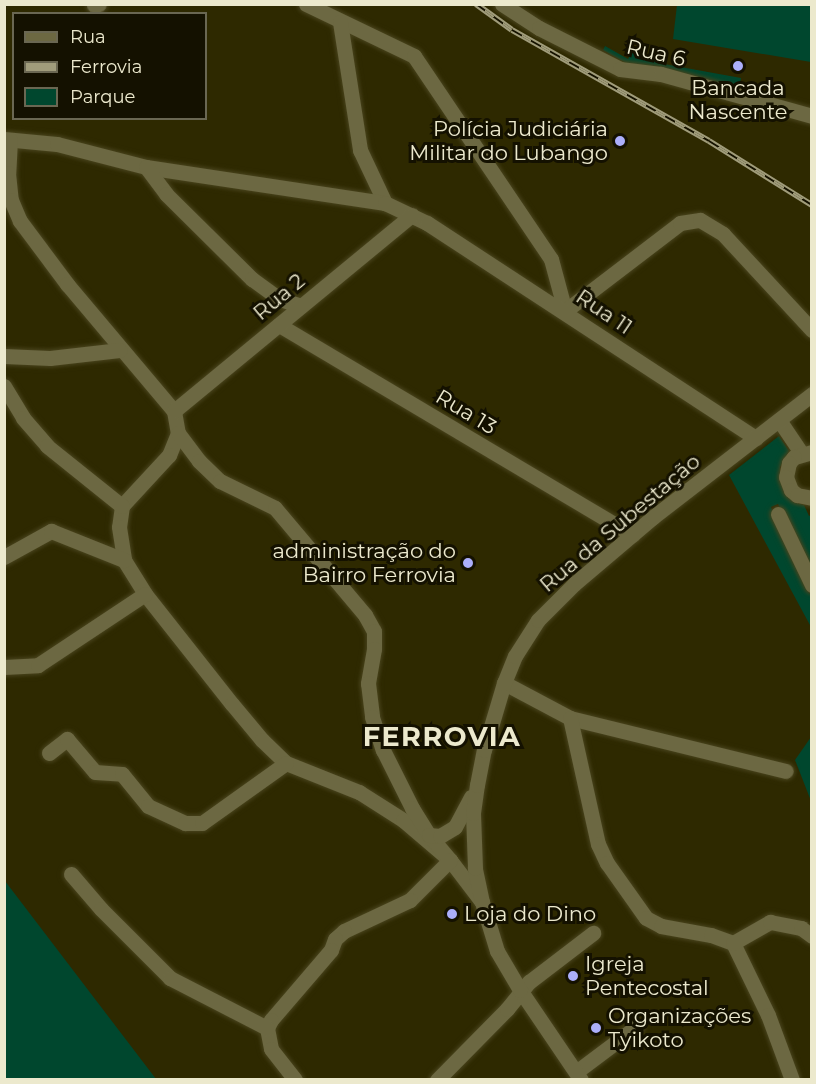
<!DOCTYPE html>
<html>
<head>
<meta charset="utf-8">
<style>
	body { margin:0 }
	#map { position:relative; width:816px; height:1084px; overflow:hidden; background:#2e2900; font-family:Montserrat,sans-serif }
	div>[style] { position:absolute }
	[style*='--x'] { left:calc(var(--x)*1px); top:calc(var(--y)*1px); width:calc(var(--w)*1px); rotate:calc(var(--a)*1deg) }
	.green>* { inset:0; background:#00472e }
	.roads { filter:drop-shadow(0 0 2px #49441d) drop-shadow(0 0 2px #49441d) }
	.minor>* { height:15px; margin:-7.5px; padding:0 7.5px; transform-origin:7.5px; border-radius:7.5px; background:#6c6842 }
	.rail>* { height:6px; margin-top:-3px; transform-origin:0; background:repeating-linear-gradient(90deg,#141100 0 11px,#a09c7b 0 22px); box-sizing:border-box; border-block:2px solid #a09c7b }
	.dots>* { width:16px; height:16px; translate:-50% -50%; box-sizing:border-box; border:3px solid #141100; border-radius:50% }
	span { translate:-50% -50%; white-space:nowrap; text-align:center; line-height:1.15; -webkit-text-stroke:6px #141100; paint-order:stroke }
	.street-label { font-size:21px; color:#ece9cd }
	.poi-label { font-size:21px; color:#ece9cd }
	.right { translate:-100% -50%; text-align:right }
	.left { translate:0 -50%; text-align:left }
	.district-label { font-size:27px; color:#ece9cd; font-weight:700; letter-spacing:1.5px }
	.frame { position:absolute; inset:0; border:6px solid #ece9cd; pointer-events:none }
	.legend { position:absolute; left:12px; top:12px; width:195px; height:108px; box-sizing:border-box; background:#141100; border:2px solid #6a6752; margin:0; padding:8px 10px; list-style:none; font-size:18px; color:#ece9cd }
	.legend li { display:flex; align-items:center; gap:12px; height:30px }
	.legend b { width:30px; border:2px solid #6a6752 }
</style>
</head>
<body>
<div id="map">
	<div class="green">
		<div style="clip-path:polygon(677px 5px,811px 5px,811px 62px,673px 39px)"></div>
		<div style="clip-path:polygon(605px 46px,628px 59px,635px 48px,664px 64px,741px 78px,739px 89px,762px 93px,761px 96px,626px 63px,603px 50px)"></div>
		<div style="clip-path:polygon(779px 436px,789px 451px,780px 467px,780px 481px,794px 502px,804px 505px,809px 516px,811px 515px,811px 574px,778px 504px,771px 507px,811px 596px,811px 627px,729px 475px)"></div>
		<div style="clip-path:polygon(811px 737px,811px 801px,795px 760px)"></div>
		<div style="clip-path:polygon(5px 881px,156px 1079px,5px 1079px)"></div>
	</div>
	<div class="roads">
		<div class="minor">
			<div style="--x:306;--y:4;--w:120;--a:25.7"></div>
			<div style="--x:414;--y:56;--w:245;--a:56"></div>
			<div style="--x:551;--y:259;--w:54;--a:74.9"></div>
			<div style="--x:565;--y:311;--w:145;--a:-37.4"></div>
			<div style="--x:680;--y:223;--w:20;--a:-9"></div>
			<div style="--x:700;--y:220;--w:27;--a:31"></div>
			<div style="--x:723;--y:234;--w:131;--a:47.2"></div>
			<div style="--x:502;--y:4;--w:44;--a:33"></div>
			<div style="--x:539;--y:28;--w:91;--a:26.8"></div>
			<div style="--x:620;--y:69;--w:41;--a:7"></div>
			<div style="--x:661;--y:74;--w:157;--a:15.5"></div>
			<div style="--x:94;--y:5;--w:5;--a:-11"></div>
			<div style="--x:340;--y:22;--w:130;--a:81.1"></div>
			<div style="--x:360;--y:150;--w:59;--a:64.7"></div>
			<div style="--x:4;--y:139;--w:53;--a:5.4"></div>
			<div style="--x:57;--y:144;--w:92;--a:14.5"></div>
			<div style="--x:146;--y:167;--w:242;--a:8.6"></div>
			<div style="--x:385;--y:203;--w:47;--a:25.5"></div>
			<div style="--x:427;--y:223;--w:393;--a:33.2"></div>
			<div style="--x:10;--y:140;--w:33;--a:93"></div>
			<div style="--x:8;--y:173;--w:27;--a:84"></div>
			<div style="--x:11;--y:200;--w:23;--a:67"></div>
			<div style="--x:20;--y:221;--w:79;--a:53.3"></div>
			<div style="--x:67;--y:284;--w:166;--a:49.9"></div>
			<div style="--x:174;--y:411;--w:22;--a:80"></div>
			<div style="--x:178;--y:433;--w:24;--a:112"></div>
			<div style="--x:169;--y:455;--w:69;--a:132.7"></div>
			<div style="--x:122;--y:506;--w:21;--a:98"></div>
			<div style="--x:119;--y:527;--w:33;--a:81"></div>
			<div style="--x:124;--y:560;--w:40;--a:58"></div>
			<div style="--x:145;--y:594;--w:140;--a:51.7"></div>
			<div style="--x:232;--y:704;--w:47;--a:50.2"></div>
			<div style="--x:262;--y:740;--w:33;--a:44"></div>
			<div style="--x:286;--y:763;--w:79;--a:21.7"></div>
			<div style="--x:359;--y:792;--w:52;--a:32.5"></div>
			<div style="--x:403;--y:820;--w:62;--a:40.4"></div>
			<div style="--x:450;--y:860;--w:53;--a:52.7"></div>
			<div style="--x:146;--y:167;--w:34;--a:53"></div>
			<div style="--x:166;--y:194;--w:121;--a:44.7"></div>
			<div style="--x:252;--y:279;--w:34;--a:36"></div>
			<div style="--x:280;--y:299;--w:22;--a:18"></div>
			<div style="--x:279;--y:325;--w:411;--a:30.7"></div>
			<div style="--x:4;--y:356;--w:46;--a:2.5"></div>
			<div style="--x:50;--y:358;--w:70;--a:-6.5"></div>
			<div style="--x:4;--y:386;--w:37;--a:59"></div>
			<div style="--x:23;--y:418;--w:37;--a:49"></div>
			<div style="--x:47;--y:446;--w:96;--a:38.7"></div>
			<div style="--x:174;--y:411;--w:308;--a:-39.5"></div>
			<div style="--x:779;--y:420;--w:40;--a:56"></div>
			<div style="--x:178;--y:433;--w:35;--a:53"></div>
			<div style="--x:199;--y:461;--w:29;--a:44"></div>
			<div style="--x:220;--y:481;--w:61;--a:26.1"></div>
			<div style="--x:275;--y:508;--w:140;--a:49.9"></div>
			<div style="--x:365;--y:615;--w:18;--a:61"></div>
			<div style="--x:374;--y:631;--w:18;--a:90"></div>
			<div style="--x:374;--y:649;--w:35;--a:100"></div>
			<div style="--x:368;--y:683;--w:34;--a:83"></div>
			<div style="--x:372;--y:717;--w:35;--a:72"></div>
			<div style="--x:383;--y:750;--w:65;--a:63.4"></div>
			<div style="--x:412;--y:808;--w:32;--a:58"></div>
			<div style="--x:429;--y:835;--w:33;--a:50"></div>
			<div style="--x:450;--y:860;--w:57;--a:135"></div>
			<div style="--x:410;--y:900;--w:73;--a:154.8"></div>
			<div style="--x:344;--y:931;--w:12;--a:138"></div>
			<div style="--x:335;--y:939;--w:12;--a:110"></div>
			<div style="--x:331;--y:950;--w:92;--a:130.6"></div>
			<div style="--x:271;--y:1020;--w:9;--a:117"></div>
			<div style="--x:267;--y:1028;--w:21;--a:79"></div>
			<div style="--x:271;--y:1049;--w:39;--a:52"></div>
			<div style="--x:812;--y:452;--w:19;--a:164"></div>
			<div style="--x:794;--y:457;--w:8;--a:130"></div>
			<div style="--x:789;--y:463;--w:14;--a:102"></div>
			<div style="--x:786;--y:477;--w:14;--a:69"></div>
			<div style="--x:791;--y:490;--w:8;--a:40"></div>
			<div style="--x:797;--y:495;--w:15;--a:11"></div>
			<div style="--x:778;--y:514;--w:79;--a:64.4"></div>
			<div style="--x:4;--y:557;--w:54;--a:-29"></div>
			<div style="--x:51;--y:531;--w:79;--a:21.7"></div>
			<div style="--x:4;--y:667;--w:34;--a:-3"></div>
			<div style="--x:38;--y:665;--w:128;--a:-33.6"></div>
			<div style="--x:504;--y:683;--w:75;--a:27.9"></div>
			<div style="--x:570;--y:718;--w:222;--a:13.8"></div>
			<div style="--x:570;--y:718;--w:129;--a:77.5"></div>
			<div style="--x:598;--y:844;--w:21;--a:65"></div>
			<div style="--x:607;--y:863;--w:67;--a:54.7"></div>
			<div style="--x:646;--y:918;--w:17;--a:28"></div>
			<div style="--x:661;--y:926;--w:51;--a:10.2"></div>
			<div style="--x:711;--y:935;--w:23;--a:20"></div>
			<div style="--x:733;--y:943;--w:80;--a:64.1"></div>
			<div style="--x:768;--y:1015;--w:69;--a:69.7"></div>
			<div style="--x:49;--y:753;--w:23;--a:-38"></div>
			<div style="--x:67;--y:739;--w:43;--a:49.7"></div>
			<div style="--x:95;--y:772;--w:27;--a:4"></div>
			<div style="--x:122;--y:774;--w:41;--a:50.9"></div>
			<div style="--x:148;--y:806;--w:41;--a:24.7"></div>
			<div style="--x:185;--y:823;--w:17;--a:0"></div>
			<div style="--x:202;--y:823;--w:103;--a:-35.5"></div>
			<div style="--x:429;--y:835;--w:11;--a:5"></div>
			<div style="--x:440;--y:836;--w:17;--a:-31"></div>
			<div style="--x:455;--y:827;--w:34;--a:-62"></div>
			<div style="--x:71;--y:874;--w:46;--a:49.4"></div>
			<div style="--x:101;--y:909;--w:98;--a:45"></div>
			<div style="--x:170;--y:978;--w:109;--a:27.3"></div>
			<div style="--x:733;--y:943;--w:43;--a:-29.6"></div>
			<div style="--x:770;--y:922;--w:32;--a:11"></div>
			<div style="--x:801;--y:928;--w:14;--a:36"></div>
			<div style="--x:576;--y:1072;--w:75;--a:-36.9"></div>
			<div style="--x:437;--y:1080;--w:100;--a:-45.4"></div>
			<div style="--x:507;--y:1009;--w:35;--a:-51"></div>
			<div style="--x:529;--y:982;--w:81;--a:-37.4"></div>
			<div style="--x:581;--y:1080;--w:109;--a:-124.1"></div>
			<div style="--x:520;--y:990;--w:45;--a:-120.5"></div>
			<div style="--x:497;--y:951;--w:51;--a:-107"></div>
			<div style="--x:482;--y:902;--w:35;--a:-102"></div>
			<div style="--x:475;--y:868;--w:55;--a:-92.1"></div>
			<div style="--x:473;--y:813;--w:28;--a:-82"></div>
			<div style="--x:477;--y:785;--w:36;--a:-79"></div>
			<div style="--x:484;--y:750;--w:70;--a:-73.4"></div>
			<div style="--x:504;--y:683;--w:29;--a:-68"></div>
			<div style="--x:515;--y:656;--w:43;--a:-57.4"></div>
			<div style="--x:538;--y:620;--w:51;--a:-45"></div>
			<div style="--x:574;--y:584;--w:104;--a:-40.3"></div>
			<div style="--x:653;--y:517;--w:201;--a:-37.7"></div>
		</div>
	</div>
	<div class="rail">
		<div style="--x:476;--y:4;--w:44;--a:35.8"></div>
		<div style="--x:512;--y:30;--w:226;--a:29.4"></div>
		<div style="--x:709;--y:141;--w:121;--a:31.9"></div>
	</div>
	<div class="dots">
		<div style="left:738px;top:66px;background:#acaffb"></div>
		<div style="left:620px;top:141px;background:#acaffb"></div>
		<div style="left:468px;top:563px;background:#acaffb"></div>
		<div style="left:452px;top:914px;background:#acaffb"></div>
		<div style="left:573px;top:976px;background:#acaffb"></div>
		<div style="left:596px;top:1028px;background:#acaffb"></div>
	</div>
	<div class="street-label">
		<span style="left:656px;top:53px;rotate:13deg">Rua 6</span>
		<span style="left:279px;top:297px;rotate:-40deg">Rua 2</span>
		<span style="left:604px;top:312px;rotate:34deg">Rua 11</span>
		<span style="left:466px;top:412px;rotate:31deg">Rua 13</span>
		<span style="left:620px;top:523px;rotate:-40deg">Rua da Subestação</span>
	</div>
	<div class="poi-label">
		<span style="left:738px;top:100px">Bancada<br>Nascente</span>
		<span class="right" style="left:608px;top:141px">Polícia Judiciária<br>Militar do Lubango</span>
		<span class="right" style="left:456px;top:563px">administração do<br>Bairro Ferrovia</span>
		<span class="left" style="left:464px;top:914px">Loja do Dino</span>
		<span class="left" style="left:585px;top:976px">Igreja<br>Pentecostal</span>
		<span class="left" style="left:608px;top:1028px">Organizações<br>Tyikoto</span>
	</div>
	<div class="district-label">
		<span style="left:442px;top:737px">FERROVIA</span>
	</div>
	<div class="frame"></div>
	<ul class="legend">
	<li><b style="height:8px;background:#6c6842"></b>Rua</li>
	<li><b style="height:8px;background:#a09c7b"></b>Ferrovia</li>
	<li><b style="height:16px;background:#00472e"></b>Parque</li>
	</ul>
</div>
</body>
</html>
